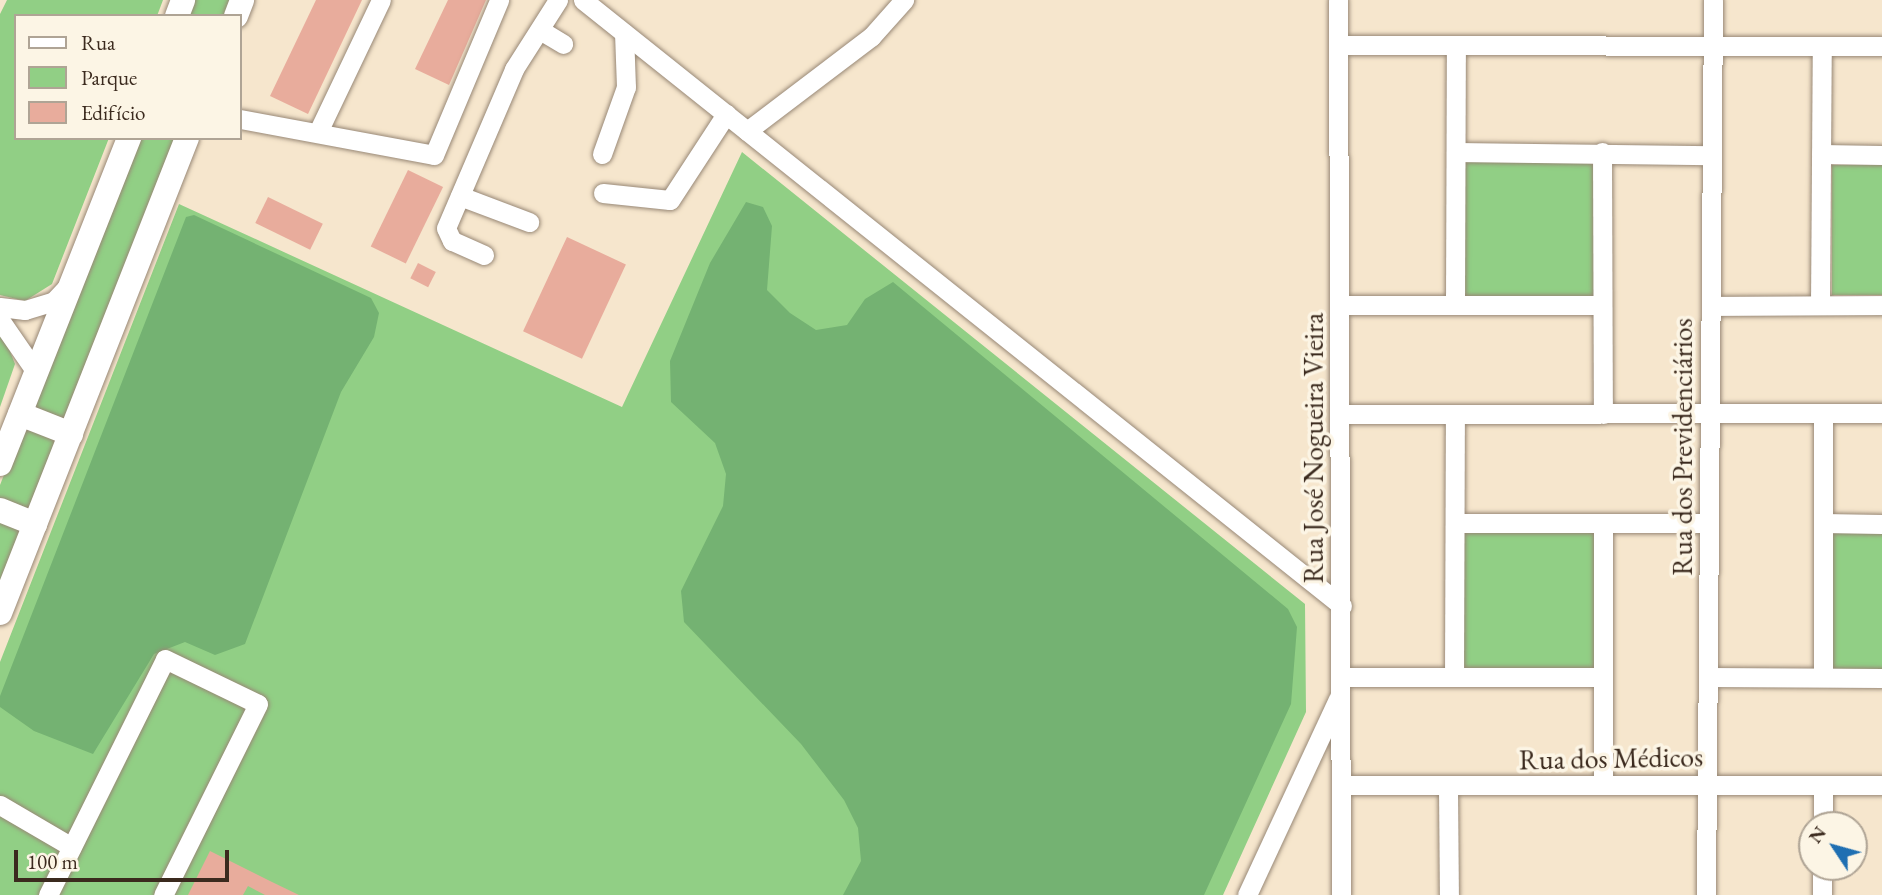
<!DOCTYPE html>
<html>
<head>
<meta charset="utf-8">
<style>
	body { margin:0 }
	#map { position:relative; width:1882px; height:895px; overflow:hidden; background:#f6e6cd; font-family:"EB Garamond",serif }
	div>[style] { position:absolute }
	[style*='--x'] { left:calc(var(--x)*1px); top:calc(var(--y)*1px); width:calc(var(--w)*1px); rotate:calc(var(--a)*1deg) }
	.green>* { inset:0; background:#91cf85; transform-origin:0 0 }
	.forest>* { inset:0; background:#74b272 }
	.building>* { inset:0; background:#e8ac9c; transform-origin:0 0 }
	.roads { filter:drop-shadow(0 0 2px #988876) drop-shadow(0 0 2px #988876) }
	.minor>* { height:19px; margin:-9.5px; padding:0 9.5px; transform-origin:9.5px; border-radius:9.5px; background:#fff }
	.major>* { height:24px; margin:-12px; padding:0 12px; transform-origin:12px; border-radius:12px; background:#fff }
	span { translate:-50% -50%; white-space:nowrap; text-align:center; line-height:1.15; -webkit-text-stroke:7px #fcf5e5; paint-order:stroke }
	.street-label { font-size:28px; color:#3b2a1e }
	.legend { position:absolute; left:14px; top:14px; width:228px; height:126px; box-sizing:border-box; background:#fcf5e5; border:2px solid #afa495; margin:0; padding:9px 12px; list-style:none; font-size:21px; color:#3b2a1e }
	.legend li { display:flex; align-items:center; gap:14px; height:35px }
	.legend b { width:35px; border:2px solid #afa495 }
	.north { position:absolute; left:1798px; top:811px; width:70px; height:70px; box-sizing:border-box; background:#fcf5e5; border:2px solid #afa495; border-radius:50%; rotate:306deg; font-size:19px; font-weight:700; line-height:28px; text-align:center; color:#3b2a1e }
	.north::after { content:''; display:block; margin:auto; width:24px; height:32px; background:#1f6fb2; clip-path:polygon(50% 0,100% 100%,50% 72%,0 100%) }
	.scale { position:absolute; left:14px; top:850px; width:215px; height:32px; box-sizing:border-box; border:4px solid #3b2a1e; border-top:0; padding-left:9px; font-size:21px; line-height:24px; white-space:nowrap; color:#3b2a1e; -webkit-text-stroke:5px #fcf5e5; paint-order:stroke }
</style>
</head>
<body>
<div id="map">
	<div class="green">
		<div style="clip-path:polygon(7px 0,163px 0,157px 16px,16px 16px,16px 138px,109px 138px,52px 284px,25px 301px,0 295px,0 14px)"></div>
		<div style="clip-path:polygon(191px 0,233px 0,227px 16px,185px 16px)"></div>
		<div style="clip-path:polygon(138px 138px,179px 138px,0 591px,0 485px)"></div>
		<div style="clip-path:polygon(742px 152px,1305px 604px,1306px 712px,1223px 895px,0 895px,0 662px,179px 204px,622px 407px)"></div>
		<div style="left:1463px;top:160px;width:131px;height:137px"></div>
		<div style="left:1832px;top:165px;width:50px;height:130px"></div>
		<div style="clip-path:polygon(0 326px,15px 364px,0 407px)"></div>
		<div style="left:1830px;top:531px;width:52px;height:139px"></div>
		<div style="left:1464px;top:532px;width:130px;height:136px"></div>
	</div>
	<div class="forest">
		<div style="clip-path:polygon(746px 202px,763px 207px,772px 226px,767px 290px,790px 313px,816px 330px,847px 325px,865px 299px,893px 282px,1288px 609px,1297px 627px,1291px 704px,1204px 895px,843px 895px,861px 861px,858px 828px,844px 800px,801px 744px,684px 622px,681px 591px,723px 506px,726px 474px,715px 443px,671px 402px,670px 361px,710px 263px)"></div>
		<div style="clip-path:polygon(194px 215px,371px 298px,379px 313px,374px 337px,341px 392px,245px 644px,215px 655px,185px 642px,154px 654px,93px 754px,34px 731px,0 707px,0 696px,186px 217px)"></div>
	</div>
	<div class="building">
		<div style="clip-path:polygon(316px 0,362px 0,308px 114px,270px 96px)"></div>
		<div style="clip-path:polygon(448px 0,486px 0,449px 85px,415px 69px)"></div>
		<div style="left:408px;top:170px;width:39px;height:85px;rotate:26deg"></div>
		<div style="left:268px;top:197px;width:61px;height:29px;rotate:26deg"></div>
		<div style="left:567px;top:237px;width:65px;height:104px;rotate:25deg"></div>
		<div style="left:418px;top:263px;width:20px;height:17px;rotate:27deg"></div>
		<div style="clip-path:polygon(210px 851px,272px 882px,299px 895px,265px 895px,248px 886px,243px 895px,188px 895px)"></div>
	</div>
	<div class="roads">
		<div class="minor">
			<div style="--x:583;--y:0;--w:971;--a:38.6"></div>
			<div style="--x:1338;--y:0;--w:895;--a:89.81"></div>
			<div style="--x:540;--y:30;--w:27;--a:31"></div>
			<div style="--x:1339;--y:45;--w:543;--a:0.11"></div>
			<div style="--x:240;--y:119;--w:197;--a:10.5"></div>
			<div style="--x:434;--y:155;--w:168;--a:-67.2"></div>
			<div style="--x:747;--y:131;--w:156;--a:-37.2"></div>
			<div style="--x:871;--y:37;--w:50;--a:-48.3"></div>
			<div style="--x:318;--y:132;--w:146;--a:-64.5"></div>
			<div style="--x:1456;--y:152;--w:256;--a:0.7"></div>
			<div style="--x:1602;--y:152;--w:262;--a:89.8"></div>
			<div style="--x:602;--y:154;--w:71;--a:-70.3"></div>
			<div style="--x:626;--y:87;--w:54;--a:-92.1"></div>
			<div style="--x:1821;--y:154;--w:61;--a:0.9"></div>
			<div style="--x:603;--y:193;--w:67;--a:6"></div>
			<div style="--x:670;--y:200;--w:103;--a:-56.9"></div>
			<div style="--x:460;--y:196;--w:74;--a:20.6"></div>
			<div style="--x:484;--y:255;--w:35;--a:-156"></div>
			<div style="--x:452;--y:241;--w:14;--a:-115"></div>
			<div style="--x:446;--y:228;--w:173;--a:-66.8"></div>
			<div style="--x:514;--y:69;--w:82;--a:-57.5"></div>
			<div style="--x:1341;--y:305;--w:261;--a:0"></div>
			<div style="--x:1455;--y:305;--w:260;--a:-89.8"></div>
			<div style="--x:1820;--y:305;--w:259;--a:-89.6"></div>
			<div style="--x:1711;--y:306;--w:171;--a:-0.3"></div>
			<div style="--x:0;--y:307;--w:25;--a:7"></div>
			<div style="--x:25;--y:310;--w:30;--a:-17"></div>
			<div style="--x:54;--y:301;--w:21;--a:-47"></div>
			<div style="--x:0;--y:320;--w:63;--a:55.3"></div>
			<div style="--x:1342;--y:414;--w:540;--a:-0.11"></div>
			<div style="--x:1455;--y:523;--w:254;--a:0"></div>
			<div style="--x:1603;--y:523;--w:262;--a:90"></div>
			<div style="--x:1823;--y:523;--w:59;--a:1"></div>
			<div style="--x:1341;--y:677;--w:262;--a:0"></div>
			<div style="--x:1454;--y:677;--w:263;--a:-89.8"></div>
			<div style="--x:1708;--y:677;--w:174;--a:0.3"></div>
			<div style="--x:1823;--y:677;--w:264;--a:-90"></div>
			<div style="--x:1341;--y:785;--w:541;--a:0"></div>
			<div style="--x:1448;--y:788;--w:107;--a:89.5"></div>
			<div style="--x:0;--y:805;--w:83;--a:30.3"></div>
			<div style="--x:1823;--y:825;--w:40;--a:-90"></div>
			<div style="--x:48;--y:895;--w:263;--a:-63.6"></div>
			<div style="--x:165;--y:659;--w:103;--a:25.8"></div>
			<div style="--x:258;--y:704;--w:213;--a:116.4"></div>
			<div style="--x:1247;--y:895;--w:216;--a:-65.1"></div>
			<div style="--x:1706;--y:895;--w:895;--a:-89.55"></div>
			<div style="--x:1822;--y:895;--w:28;--a:-90"></div>
		</div>
		<div class="major">
			<div style="--x:177;--y:16;--w:17;--a:-69"></div>
			<div style="--x:236;--y:16;--w:17;--a:-69"></div>
			<div style="--x:20;--y:414;--w:55;--a:21.4"></div>
			<div style="--x:0;--y:464;--w:351;--a:-68.4"></div>
			<div style="--x:0;--y:510;--w:38;--a:22"></div>
			<div style="--x:0;--y:613;--w:510;--a:-68.51"></div>
		</div>
	</div>
	<div class="street-label">
		<span style="left:1682px;top:447px;rotate:-90deg">Rua dos Previdenciários</span>
		<span style="left:1313px;top:448px;rotate:-90deg">Rua José Nogueira Vieira</span>
		<span style="left:1611px;top:758px;rotate:-1deg">Rua dos Médicos</span>
	</div>
	<ul class="legend">
	<li><b style="height:9px;background:#fff"></b>Rua</li>
	<li><b style="height:19px;background:#91cf85"></b>Parque</li>
	<li><b style="height:19px;background:#e8ac9c"></b>Edifício</li>
	</ul>
	<div class="north">N</div>
	<div class="scale">100 m</div>
</div>
</body>
</html>
